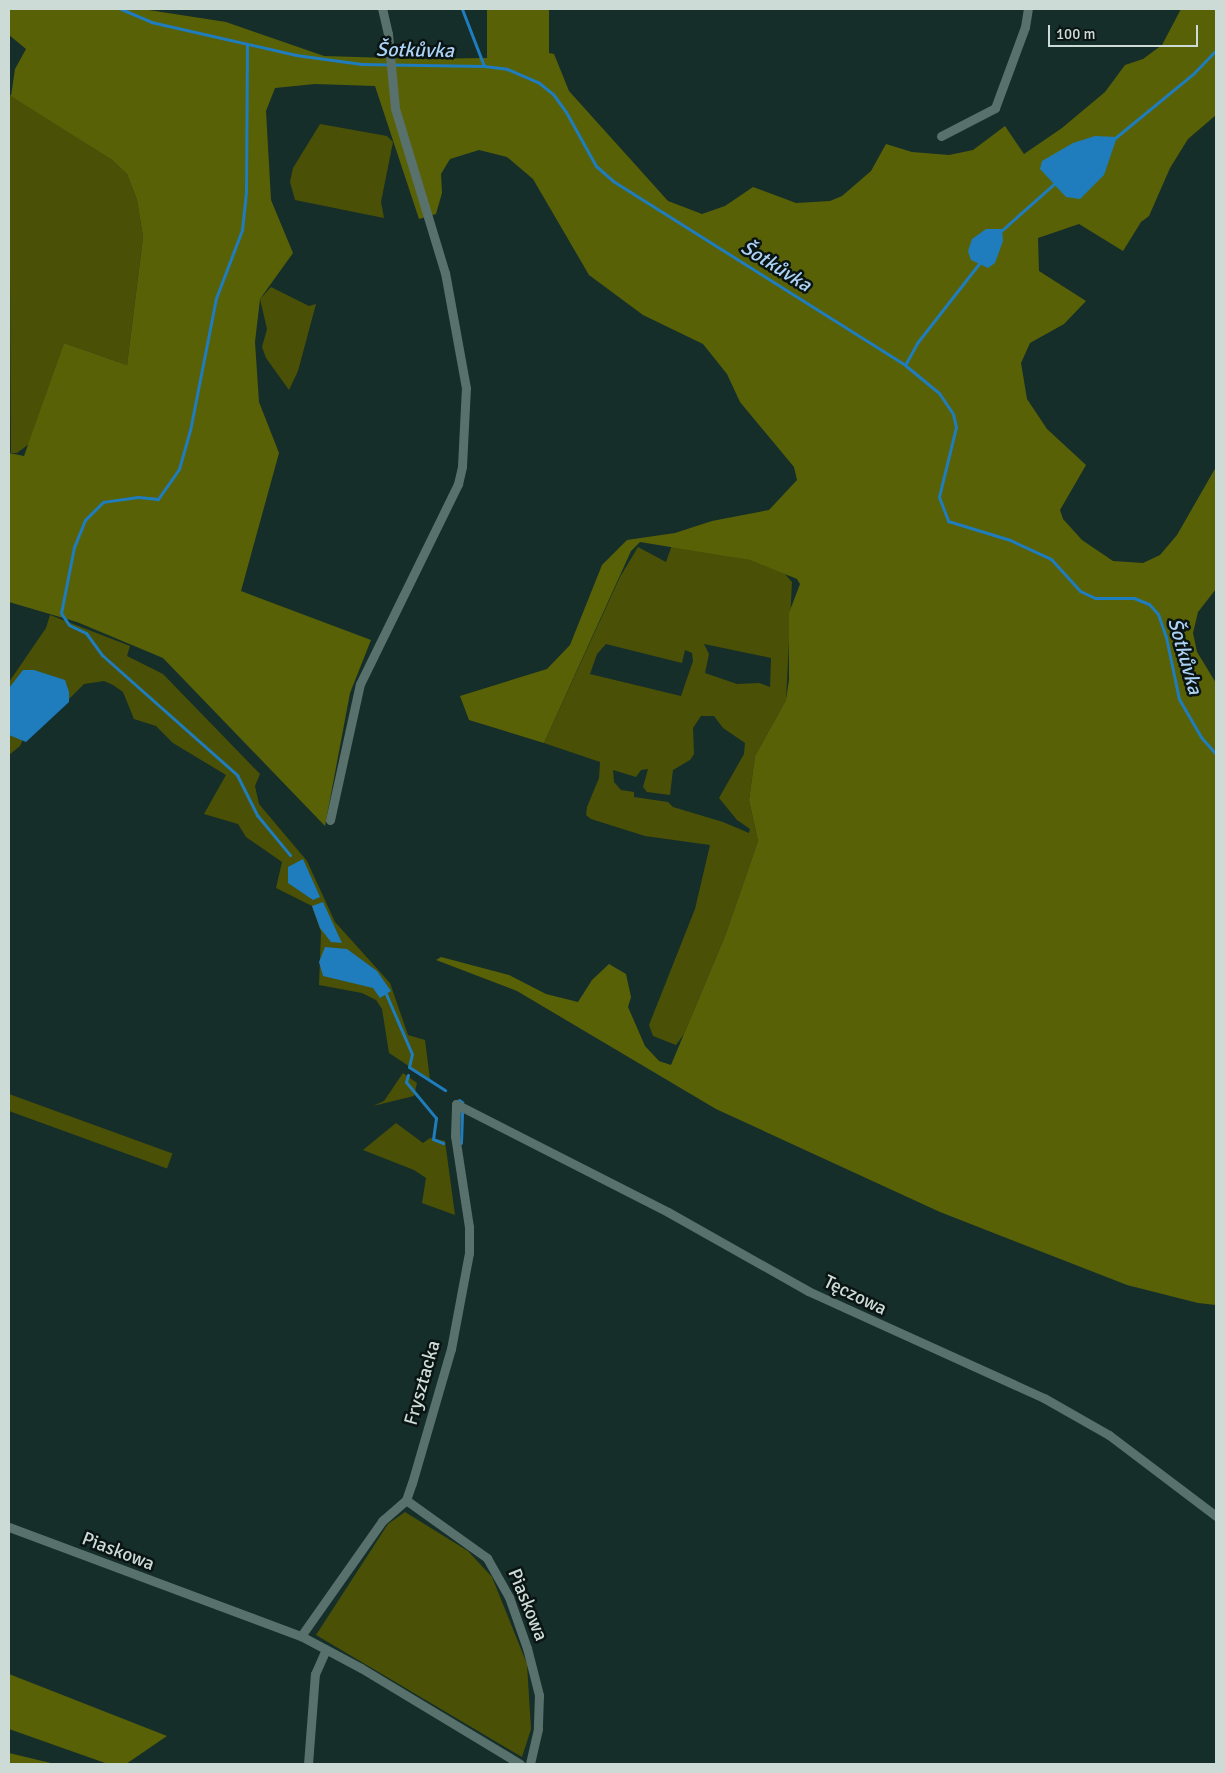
<!DOCTYPE html>
<html>
<head>
<meta charset="utf-8">
<style>
	body { margin:0 }
	#map { position:relative; width:1225px; height:1773px; overflow:hidden; background:#162e29; font-family:Signika,sans-serif }
	div>[style] { position:absolute }
	[style*='--x'] { left:calc(var(--x)*1px); top:calc(var(--y)*1px); width:calc(var(--w)*1px); rotate:calc(var(--a)*1deg) }
	.green>* { inset:0; background:#4a5005; transform-origin:0 0 }
	.forest>* { inset:0; background:#596107 }
	.water>* { inset:0; background:#1f7cbd }
	.stream>* { height:3px; margin:-1.5px; padding:0 1.5px; transform-origin:1.5px; border-radius:1.5px; background:#1f7cbd }
	.street>* { height:9px; margin:-4.5px; padding:0 4.5px; transform-origin:4.5px; border-radius:4.5px; background:#58716c }
	span { translate:-50% -50%; white-space:nowrap; text-align:center; line-height:1.15; -webkit-text-stroke:5px #0a1412; paint-order:stroke }
	.street-label { font-size:19px; color:#cddbd7 }
	.water-label { font-size:20px; color:#acd3f6; font-style:italic }
	.frame { position:absolute; inset:0; border:10px solid #cddbd7; pointer-events:none }
	.scale { position:absolute; left:1048px; top:25px; width:150px; height:22px; box-sizing:border-box; border:2px solid #cddbd7; border-top:0; padding-left:6px; font-size:15px; line-height:18px; white-space:nowrap; color:#cddbd7; -webkit-text-stroke:4px #0a1412; paint-order:stroke }
</style>
</head>
<body>
<div id="map">
	<div class="green">
		<div style="clip-path:polygon(9px 94px,112px 160px,127px 174px,137px 200px,143px 237px,127px 365px,64px 343px,29px 444px,17px 453px,11px 453px)"></div>
		<div style="clip-path:polygon(320px 124px,387px 136px,393px 142px,381px 202px,384px 218px,295px 200px,290px 182px,293px 168px)"></div>
		<div style="clip-path:polygon(271px 287px,309px 306px,316px 304px,298px 371px,289px 390px,266px 358px,262px 347px,267px 329px,260px 299px)"></div>
		<div style="clip-path:polygon(evenodd,672px 545px,750px 560px,784px 573px,792px 582px,786px 700px,755px 756px,749px 800px,758px 841px,725px 936px,684px 1034px,676px 1045px,653px 1036px,649px 1025px,695px 909px,710px 845px,645px 836px,591px 819px,586px 815px,587px 807px,599px 778px,600px 762px,544px 743px,620px 577px,638px 547px,666px 562px,672px 545px,606px 644px,682px 663px,685px 650px,692px 653px,693px 661px,681px 696px,590px 674px,597px 654px,606px 644px,672px 545px,704px 644px,771px 658px,770px 687px,759px 683px,737px 684px,705px 673px,709px 654px,704px 644px,672px 545px,701px 716px,714px 716px,723px 728px,745px 743px,744px 754px,719px 798px,737px 820px,750px 829px,749px 833px,723px 822px,673px 807px,668px 802px,634px 797px,634px 792px,621px 790px,614px 782px,613px 770px,636px 777px,641px 770px,648px 769px,643px 787px,647px 792px,670px 795px,673px 770px,690px 760px,694px 754px,693px 728px,701px 716px)"></div>
		<div style="clip-path:polygon(50px 615px,130px 646px,127px 656px,163px 674px,260px 774px,255px 786px,259px 804px,307px 861px,335px 922px,390px 983px,408px 1035px,425px 1040px,430px 1080px,389px 1053px,382px 1009px,376px 1000px,362px 993px,319px 985px,321px 932px,312px 906px,276px 888px,282px 862px,246px 837px,238px 824px,204px 814px,226px 775px,173px 743px,156px 726px,134px 719px,123px 692px,113px 685px,104px 681px,84px 684px,54px 714px,28px 729px,20px 746px,9px 755px,9px 682px,46px 628px)"></div>
		<div style="clip-path:polygon(403px 1073px,417px 1083px,414px 1096px,373px 1106px,384px 1101px)"></div>
		<div style="left:9px;top:1094px;width:174px;height:16px;rotate:20deg"></div>
		<div style="clip-path:polygon(396px 1123px,423px 1143px,430px 1138px,445px 1141px,455px 1215px,422px 1203px,426px 1178px,414px 1170px,363px 1150px)"></div>
		<div style="clip-path:polygon(405px 1512px,468px 1551px,492px 1577px,527px 1664px,531px 1729px,522px 1757px,316px 1635px,388px 1524px)"></div>
	</div>
	<div class="forest">
		<div style="clip-path:polygon(9px 9px,142px 9px,226px 22px,324px 56px,421px 59px,487px 58px,487px 9px,549px 9px,549px 53px,554px 54px,569px 91px,668px 201px,702px 214px,725px 206px,753px 187px,796px 203px,830px 201px,842px 196px,871px 171px,886px 144px,912px 152px,949px 155px,973px 150px,1005px 126px,1024px 154px,1062px 128px,1105px 92px,1125px 65px,1143px 59px,1162px 45px,1181px 9px,1216px 9px,1216px 115px,1188px 139px,1170px 168px,1149px 216px,1141px 222px,1123px 251px,1079px 224px,1038px 238px,1039px 271px,1086px 301px,1064px 324px,1030px 343px,1021px 363px,1027px 399px,1047px 429px,1086px 465px,1060px 510px,1063px 519px,1082px 540px,1113px 561px,1143px 563px,1160px 555px,1177px 535px,1216px 467px,1216px 589px,1198px 612px,1193px 633px,1197px 652px,1216px 683px,1216px 1305px,1198px 1303px,1127px 1285px,940px 1212px,716px 1109px,517px 991px,436px 960px,441px 957px,509px 975px,546px 994px,578px 1002px,592px 980px,609px 964px,626px 974px,631px 997px,628px 1007px,645px 1046px,659px 1061px,671px 1065px,725px 936px,758px 841px,749px 800px,755px 756px,786px 700px,789px 680px,789px 613px,800px 584px,797px 579px,750px 560px,640px 542px,631px 551px,544px 743px,469px 720px,460px 696px,547px 669px,570px 645px,602px 565px,627px 540px,675px 533px,712px 521px,769px 510px,797px 480px,794px 467px,740px 402px,727px 374px,703px 344px,643px 315px,589px 275px,533px 179px,507px 157px,479px 150px,450px 159px,441px 174px,442px 193px,436px 214px,419px 219px,375px 86px,315px 84px,275px 88px,266px 111px,271px 200px,293px 253px,260px 299px,255px 342px,259px 402px,279px 453px,241px 591px,371px 640px,350px 693px,325px 826px,163px 658px,77px 622px,9px 602px,9px 453px,24px 456px,64px 343px,127px 365px,143px 237px,137px 200px,127px 174px,112px 160px,11px 96px,15px 69px,26px 49px,9px 35px)"></div>
		<div style="clip-path:polygon(9px 1674px,167px 1736px,126px 1764px,108px 1764px,9px 1729px)"></div>
		<div style="clip-path:polygon(9px 1753px,55px 1764px,9px 1764px)"></div>
	</div>
	<div class="water">
		<div style="clip-path:polygon(1095px 136px,1117px 137px,1104px 175px,1080px 199px,1066px 197px,1040px 169px,1042px 161px,1073px 143px)"></div>
		<div style="clip-path:polygon(986px 229px,1002px 229px,1003px 241px,995px 263px,988px 268px,971px 260px,968px 251px,972px 239px)"></div>
		<div style="clip-path:polygon(23px 670px,34px 670px,65px 680px,69px 692px,69px 702px,26px 742px,9px 735px,9px 688px)"></div>
		<div style="clip-path:polygon(303px 859px,320px 897px,313px 900px,288px 883px,288px 867px)"></div>
		<div style="clip-path:polygon(323px 902px,342px 943px,331px 942px,320px 928px,312px 906px)"></div>
		<div style="clip-path:polygon(325px 947px,347px 949px,377px 971px,391px 991px,380px 998px,373px 988px,323px 976px,319px 962px)"></div>
	</div>
	<div class="stream">
		<div style="--x:121;--y:9;--w:33;--a:23"></div>
		<div style="--x:151;--y:22;--w:149;--a:12.8"></div>
		<div style="--x:296;--y:55;--w:66;--a:7.9"></div>
		<div style="--x:361;--y:64;--w:123;--a:0.9"></div>
		<div style="--x:484;--y:66;--w:23;--a:7"></div>
		<div style="--x:507;--y:69;--w:34;--a:23"></div>
		<div style="--x:538;--y:82;--w:19;--a:39"></div>
		<div style="--x:553;--y:94;--w:22;--a:54"></div>
		<div style="--x:566;--y:112;--w:62;--a:60.9"></div>
		<div style="--x:596;--y:166;--w:23;--a:41"></div>
		<div style="--x:613;--y:181;--w:345;--a:32.2"></div>
		<div style="--x:905;--y:365;--w:44;--a:39.5"></div>
		<div style="--x:939;--y:393;--w:25;--a:56"></div>
		<div style="--x:953;--y:414;--w:13;--a:77"></div>
		<div style="--x:956;--y:427;--w:72;--a:103.7"></div>
		<div style="--x:939;--y:497;--w:26;--a:69"></div>
		<div style="--x:948;--y:521;--w:65;--a:17"></div>
		<div style="--x:1010;--y:540;--w:45;--a:24.9"></div>
		<div style="--x:1051;--y:559;--w:43;--a:47.8"></div>
		<div style="--x:1080;--y:591;--w:17;--a:25"></div>
		<div style="--x:1095;--y:598;--w:39;--a:0"></div>
		<div style="--x:1134;--y:598;--w:16;--a:22"></div>
		<div style="--x:1149;--y:604;--w:13;--a:48"></div>
		<div style="--x:1158;--y:614;--w:24;--a:71"></div>
		<div style="--x:1166;--y:637;--w:63;--a:78.2"></div>
		<div style="--x:1179;--y:699;--w:44;--a:59.9"></div>
		<div style="--x:1201;--y:737;--w:23;--a:49"></div>
		<div style="--x:462;--y:9;--w:61;--a:68.9"></div>
		<div style="--x:247;--y:45;--w:147;--a:90.4"></div>
		<div style="--x:246;--y:192;--w:38;--a:96"></div>
		<div style="--x:242;--y:230;--w:73;--a:110.9"></div>
		<div style="--x:216;--y:298;--w:135;--a:101.1"></div>
		<div style="--x:190;--y:430;--w:41;--a:105.8"></div>
		<div style="--x:179;--y:469;--w:37;--a:125"></div>
		<div style="--x:158;--y:499;--w:20;--a:-174"></div>
		<div style="--x:138;--y:497;--w:35;--a:172"></div>
		<div style="--x:103;--y:502;--w:25;--a:135"></div>
		<div style="--x:85;--y:520;--w:29;--a:112"></div>
		<div style="--x:74;--y:547;--w:67;--a:101.1"></div>
		<div style="--x:61;--y:613;--w:14;--a:56"></div>
		<div style="--x:69;--y:625;--w:19;--a:25"></div>
		<div style="--x:86;--y:633;--w:27;--a:54"></div>
		<div style="--x:102;--y:655;--w:181;--a:41.6"></div>
		<div style="--x:237;--y:775;--w:45;--a:63.4"></div>
		<div style="--x:257;--y:815;--w:52;--a:50.5"></div>
		<div style="--x:1115;--y:138;--w:101;--a:-39.4"></div>
		<div style="--x:1193;--y:74;--w:33;--a:-46"></div>
		<div style="--x:1001;--y:231;--w:74;--a:-41.7"></div>
		<div style="--x:905;--y:365;--w:25;--a:-61"></div>
		<div style="--x:917;--y:343;--w:104;--a:-52"></div>
		<div style="--x:386;--y:994;--w:65;--a:66.6"></div>
		<div style="--x:412;--y:1054;--w:13;--a:103"></div>
		<div style="--x:409;--y:1067;--w:43;--a:32.6"></div>
		<div style="--x:408;--y:1075;--w:7;--a:106"></div>
		<div style="--x:406;--y:1082;--w:47;--a:50.2"></div>
		<div style="--x:436;--y:1118;--w:21;--a:98"></div>
		<div style="--x:433;--y:1139;--w:11;--a:22"></div>
		<div style="--x:459;--y:1100;--w:4;--a:34"></div>
		<div style="--x:461;--y:1143;--w:32;--a:-88"></div>
	</div>
	<div class="street">
		<div style="--x:941;--y:136;--w:61;--a:-27.4"></div>
		<div style="--x:995;--y:108;--w:86;--a:-69.7"></div>
		<div style="--x:1025;--y:27;--w:18;--a:-81"></div>
		<div style="--x:330;--y:820;--w:139;--a:-77.6"></div>
		<div style="--x:360;--y:684;--w:223;--a:-63.9"></div>
		<div style="--x:458;--y:484;--w:18;--a:-77"></div>
		<div style="--x:462;--y:466;--w:78;--a:-87.1"></div>
		<div style="--x:466;--y:388;--w:117;--a:-100.3"></div>
		<div style="--x:445;--y:273;--w:172;--a:-106.9"></div>
		<div style="--x:395;--y:108;--w:74;--a:-95.4"></div>
		<div style="--x:388;--y:34;--w:26;--a:-103"></div>
		<div style="--x:406;--y:1500;--w:100;--a:35.6"></div>
		<div style="--x:487;--y:1558;--w:45;--a:60.6"></div>
		<div style="--x:509;--y:1597;--w:54;--a:70.6"></div>
		<div style="--x:527;--y:1648;--w:49;--a:75.7"></div>
		<div style="--x:539;--y:1695;--w:34;--a:92"></div>
		<div style="--x:538;--y:1729;--w:36;--a:103"></div>
		<div style="--x:9;--y:1527;--w:312;--a:20.5"></div>
		<div style="--x:301;--y:1636;--w:68;--a:28.1"></div>
		<div style="--x:361;--y:1668;--w:186;--a:31.1"></div>
		<div style="--x:301;--y:1636;--w:141;--a:-54.8"></div>
		<div style="--x:382;--y:1521;--w:32;--a:-41"></div>
		<div style="--x:406;--y:1500;--w:18;--a:-71"></div>
		<div style="--x:412;--y:1483;--w:140;--a:-73.8"></div>
		<div style="--x:451;--y:1349;--w:98;--a:-79.4"></div>
		<div style="--x:469;--y:1253;--w:26;--a:-90"></div>
		<div style="--x:469;--y:1227;--w:92;--a:-98.7"></div>
		<div style="--x:455;--y:1136;--w:32;--a:-88"></div>
		<div style="--x:456;--y:1104;--w:238;--a:27"></div>
		<div style="--x:668;--y:1212;--w:161;--a:29.4"></div>
		<div style="--x:808;--y:1291;--w:259;--a:24.4"></div>
		<div style="--x:1044;--y:1398;--w:75;--a:29.6"></div>
		<div style="--x:1109;--y:1435;--w:134;--a:37.1"></div>
		<div style="--x:308;--y:1764;--w:90;--a:-85.6"></div>
		<div style="--x:315;--y:1674;--w:27;--a:-66"></div>
	</div>
	<div class="street-label">
		<span style="left:855px;top:1296px;rotate:26deg">Tęczowa</span>
		<span style="left:423px;top:1383px;rotate:-74deg">Frysztacka</span>
		<span style="left:118px;top:1552px;rotate:21deg">Piaskowa</span>
		<span style="left:527px;top:1605px;rotate:68deg">Piaskowa</span>
	</div>
	<div class="water-label">
		<span style="left:415px;top:50px;rotate:1deg">Šotkůvka</span>
		<span style="left:776px;top:266px;rotate:32deg">Šotkůvka</span>
		<span style="left:1185px;top:656px;rotate:74deg">Šotkůvka</span>
	</div>
	<div class="frame"></div>
	<div class="scale">100 m</div>
</div>
</body>
</html>
